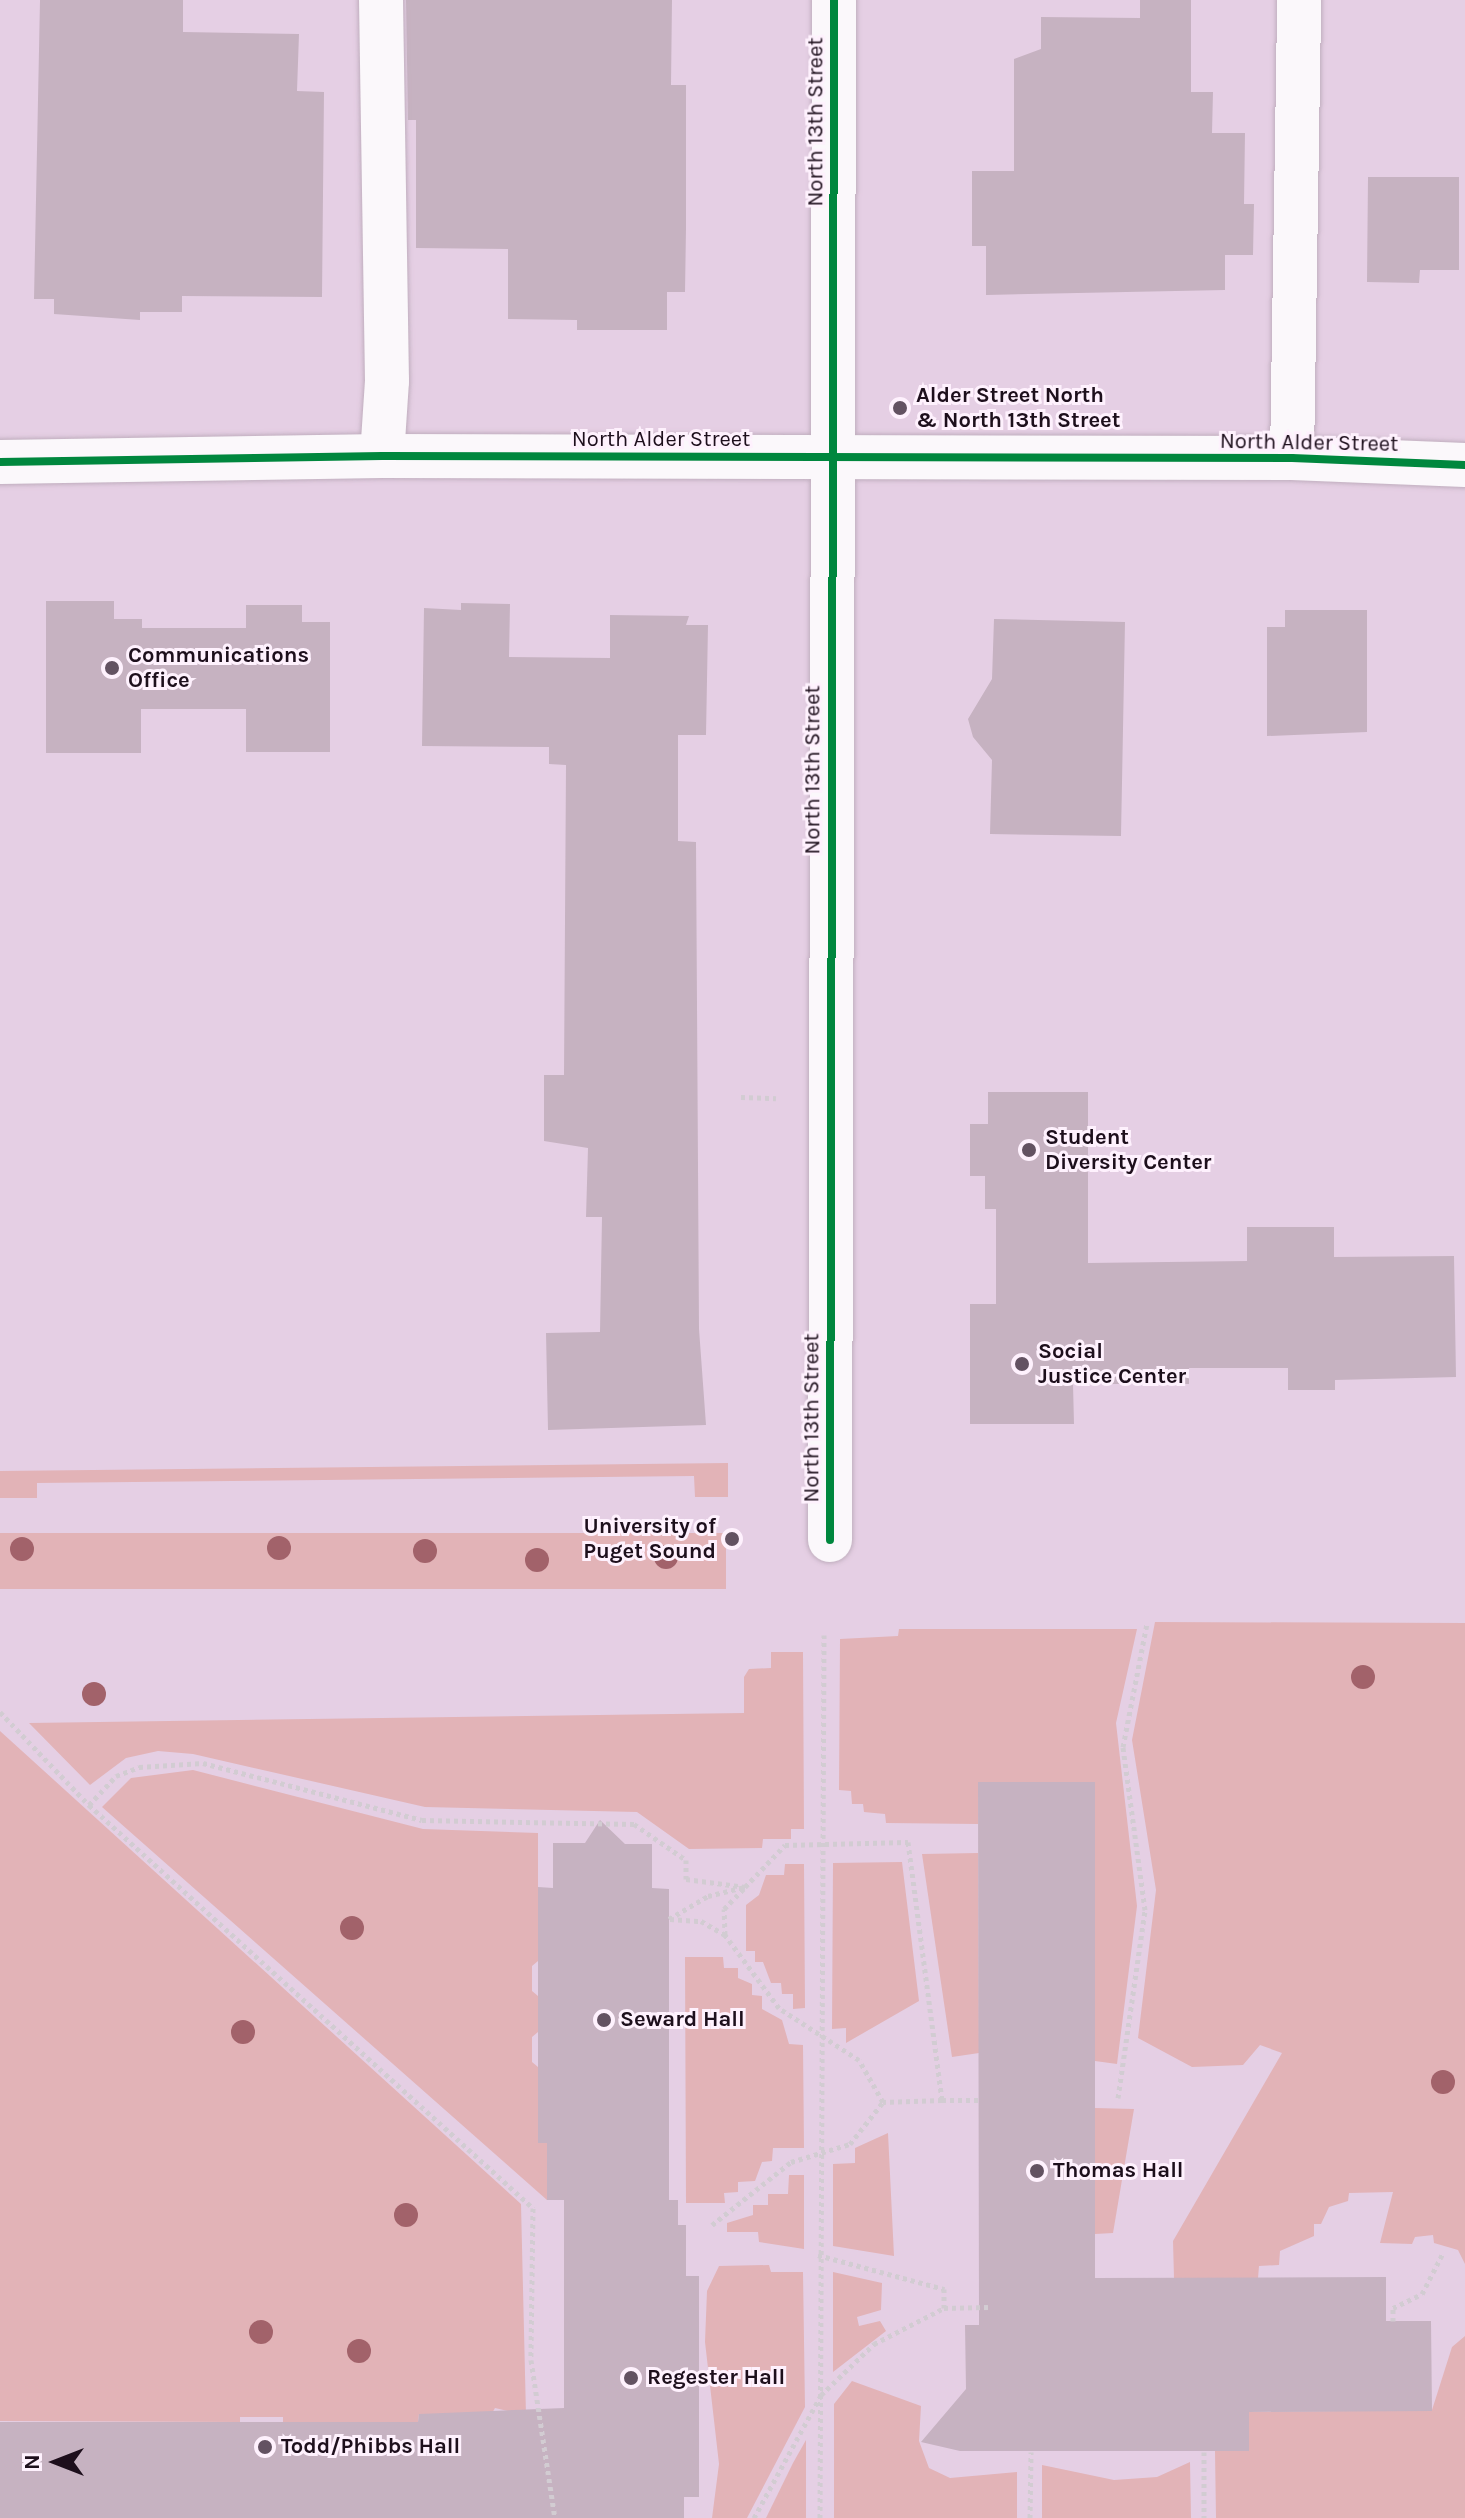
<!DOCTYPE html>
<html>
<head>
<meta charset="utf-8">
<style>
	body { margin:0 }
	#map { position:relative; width:1465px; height:2518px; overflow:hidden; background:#e5cfe4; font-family:Karla,sans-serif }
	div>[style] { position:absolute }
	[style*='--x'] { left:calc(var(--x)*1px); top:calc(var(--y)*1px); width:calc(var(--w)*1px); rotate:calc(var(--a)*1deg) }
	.green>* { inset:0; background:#e2b3b7; transform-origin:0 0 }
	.building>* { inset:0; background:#c6b2c1 }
	.path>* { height:5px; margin-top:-2.5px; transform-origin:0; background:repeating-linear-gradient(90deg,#d2ccd2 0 4px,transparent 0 8px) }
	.roads { filter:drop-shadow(0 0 2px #c0aebe) drop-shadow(0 0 2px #c0aebe) }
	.minor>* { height:44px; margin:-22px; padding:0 22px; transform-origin:22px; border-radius:22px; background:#fbf8fb }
	.cycleway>* { height:8px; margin:-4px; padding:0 4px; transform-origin:4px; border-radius:4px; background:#00873e }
	.trees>* { width:24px; height:24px; margin:-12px; border-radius:50%; background:#a2626a }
	.dots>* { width:22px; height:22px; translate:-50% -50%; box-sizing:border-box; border:4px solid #fef1fd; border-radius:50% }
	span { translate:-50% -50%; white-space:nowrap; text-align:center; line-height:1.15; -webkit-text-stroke:6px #fef1fd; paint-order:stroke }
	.street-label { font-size:22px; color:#1d0f1c }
	.poi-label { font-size:22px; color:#1d0f1c; font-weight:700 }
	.left { translate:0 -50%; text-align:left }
	.right { translate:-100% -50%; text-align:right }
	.north { position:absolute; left:16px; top:2422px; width:80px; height:80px; -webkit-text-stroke:6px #fef1fd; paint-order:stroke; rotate:270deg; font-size:22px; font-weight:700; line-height:32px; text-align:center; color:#1d0f1c }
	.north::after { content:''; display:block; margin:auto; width:28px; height:36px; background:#1d0f1c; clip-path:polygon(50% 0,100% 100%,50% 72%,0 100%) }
</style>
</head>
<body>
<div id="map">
	<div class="green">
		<div style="clip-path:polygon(728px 1463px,728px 1497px,695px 1497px,694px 1476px,37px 1483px,37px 1498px,0 1498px,0 1471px)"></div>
		<div style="left:0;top:1533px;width:726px;height:56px"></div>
		<div style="clip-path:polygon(1155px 1622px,1465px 1623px,1465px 2264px,1458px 2250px,1434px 2243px,1433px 2235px,1415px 2237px,1412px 2244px,1380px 2243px,1393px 2192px,1349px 2193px,1348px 2201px,1329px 2207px,1321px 2224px,1314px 2224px,1314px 2236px,1280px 2251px,1279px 2265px,1259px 2266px,1258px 2278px,1174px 2278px,1173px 2241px,1282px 2053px,1260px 2045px,1243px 2065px,1192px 2067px,1138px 2038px,1156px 1890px,1132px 1740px)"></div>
		<div style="clip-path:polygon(899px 1629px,1137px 1629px,1116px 1723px,1137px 1906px,1117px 2064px,1095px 2061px,1095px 1782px,978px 1782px,978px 1824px,886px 1823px,885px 1814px,864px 1812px,863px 1804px,852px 1804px,851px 1791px,839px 1790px,840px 1639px,898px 1636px)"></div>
		<div style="clip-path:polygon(771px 1652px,803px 1652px,804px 1829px,791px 1829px,791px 1839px,763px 1839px,762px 1848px,689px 1849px,637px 1812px,425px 1807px,193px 1754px,158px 1751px,126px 1758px,90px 1785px,29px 1723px,744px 1713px,744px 1677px,749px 1669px,771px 1668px)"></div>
		<div style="clip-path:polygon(0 1731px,521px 2204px,526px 2415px,495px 2408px,491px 2415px,419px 2414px,418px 2422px,283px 2422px,283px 2417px,240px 2417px,240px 2422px,0 2421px)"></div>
		<div style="clip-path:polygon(193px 1770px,423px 1829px,538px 1833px,538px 1961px,532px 1966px,532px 1991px,538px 1996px,538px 2032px,532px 2037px,532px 2062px,538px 2067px,547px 2143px,547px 2200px,102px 1807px,131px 1778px)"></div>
		<div style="clip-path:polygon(978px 1853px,979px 2053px,952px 2057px,922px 1854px)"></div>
		<div style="clip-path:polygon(902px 1862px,919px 2001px,846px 2043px,846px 2028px,832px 2029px,833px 1863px)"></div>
		<div style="clip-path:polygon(785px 1864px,804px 1864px,805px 2008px,793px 2009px,793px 1994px,782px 1994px,781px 1983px,771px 1983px,763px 1962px,755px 1962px,755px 1951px,746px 1951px,746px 1905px,759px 1895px,766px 1875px,784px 1875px)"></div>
		<div style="clip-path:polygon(685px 1957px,723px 1957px,724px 1968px,738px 1968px,738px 1978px,752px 1984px,752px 1995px,762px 1996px,762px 2009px,782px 2020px,789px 2044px,803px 2045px,804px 2148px,773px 2148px,772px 2161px,762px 2162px,755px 2181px,738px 2182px,738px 2192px,724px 2193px,725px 2203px,686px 2203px)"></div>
		<div style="clip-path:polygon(1095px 2108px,1134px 2109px,1113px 2233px,1095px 2234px)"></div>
		<div style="clip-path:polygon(888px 2133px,894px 2256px,833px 2246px,833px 2164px,855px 2163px,855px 2148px)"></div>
		<div style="clip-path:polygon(789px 2175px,804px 2175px,804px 2249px,759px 2242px,758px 2232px,727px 2232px,727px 2223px,753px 2215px,753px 2205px,768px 2205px,768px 2194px,788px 2194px)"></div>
		<div style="clip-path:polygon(769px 2265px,771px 2272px,803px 2272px,805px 2407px,747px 2518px,712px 2518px,719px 2464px,705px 2342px,707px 2291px,719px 2266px)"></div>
		<div style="clip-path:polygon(833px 2272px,882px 2283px,881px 2310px,857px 2317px,859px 2326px,880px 2321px,886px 2331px,833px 2372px)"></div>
		<div style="clip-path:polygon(1465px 2336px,1465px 2518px,1216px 2518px,1215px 2451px,1249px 2451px,1249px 2412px,1432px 2410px,1452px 2347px)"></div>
		<div style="clip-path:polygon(852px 2381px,921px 2406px,919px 2441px,929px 2468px,950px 2478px,1017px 2472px,1017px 2518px,834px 2518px,834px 2404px)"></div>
		<div style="clip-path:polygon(806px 2440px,806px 2518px,766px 2518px,793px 2463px)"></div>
		<div style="clip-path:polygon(1190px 2462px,1191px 2518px,1042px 2518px,1042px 2465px,1114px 2480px,1157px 2477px)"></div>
	</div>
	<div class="building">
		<div style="clip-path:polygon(40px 0,183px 0,183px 32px,299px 34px,297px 91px,324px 92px,322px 297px,182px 296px,182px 312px,140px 312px,140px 320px,54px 314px,54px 299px,34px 299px)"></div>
		<div style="clip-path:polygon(406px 0,672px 0,671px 85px,686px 85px,686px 228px,685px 292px,667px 292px,667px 330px,577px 330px,577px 320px,508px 319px,508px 249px,416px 248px,416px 120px,408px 120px)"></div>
		<div style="clip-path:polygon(1140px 0,1191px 0,1191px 92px,1213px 92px,1212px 133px,1245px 133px,1244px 204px,1254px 204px,1253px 255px,1225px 255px,1225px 290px,986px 295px,986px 246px,972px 246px,972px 171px,1014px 171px,1014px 59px,1041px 49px,1041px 17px,1140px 18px)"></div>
		<div style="clip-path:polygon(1368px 177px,1459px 177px,1459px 270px,1420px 270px,1419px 283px,1367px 282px)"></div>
		<div style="clip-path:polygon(46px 601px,114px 601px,114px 619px,142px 619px,142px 628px,246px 628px,246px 605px,302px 605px,302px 622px,330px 622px,330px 752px,246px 752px,246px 709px,141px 709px,141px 753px,46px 753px)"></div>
		<div style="clip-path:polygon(461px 603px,510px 604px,509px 657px,610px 658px,610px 615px,689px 616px,686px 625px,708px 625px,706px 735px,678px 735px,678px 841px,696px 842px,699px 1329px,706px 1425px,548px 1430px,546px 1333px,600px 1332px,602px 1217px,586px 1217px,588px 1148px,544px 1141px,544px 1075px,564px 1075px,566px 765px,549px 764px,549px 747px,422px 746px,424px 608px,461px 610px)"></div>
		<div style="clip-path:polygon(1285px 610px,1367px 610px,1367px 732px,1267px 736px,1267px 627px,1285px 627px)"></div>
		<div style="clip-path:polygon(994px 619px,1125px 622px,1121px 836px,990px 834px,992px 760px,973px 737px,968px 719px,992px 679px)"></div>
		<div style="clip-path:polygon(988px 1092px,1088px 1092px,1088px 1263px,1247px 1261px,1247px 1227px,1334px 1227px,1334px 1257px,1454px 1256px,1456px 1377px,1335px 1380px,1335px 1390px,1288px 1390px,1288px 1368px,1189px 1368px,1189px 1384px,1073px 1384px,1074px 1424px,970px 1424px,970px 1304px,996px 1304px,996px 1209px,985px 1209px,985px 1176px,970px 1176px,970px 1124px,988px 1124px)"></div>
		<div style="clip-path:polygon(978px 1782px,1095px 1782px,1095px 2278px,1386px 2277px,1386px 2321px,1431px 2321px,1432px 2411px,1249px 2412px,1249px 2451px,960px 2451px,921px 2442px,966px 2389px,965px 2325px,979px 2325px)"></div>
		<div style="clip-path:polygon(600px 1820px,625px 1844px,652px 1844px,652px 1888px,669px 1889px,669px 2200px,678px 2200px,678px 2225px,686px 2225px,686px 2276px,699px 2276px,699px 2497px,684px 2497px,684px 2518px,0 2518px,0 2422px,418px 2422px,419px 2414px,564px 2408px,564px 2200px,547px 2200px,547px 2143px,538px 2143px,538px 1887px,553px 1888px,553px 1843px,585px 1843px)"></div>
	</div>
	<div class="path">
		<div style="--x:741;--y:1097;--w:35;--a:2"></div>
		<div style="--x:0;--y:1712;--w:129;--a:46.3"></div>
		<div style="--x:89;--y:1805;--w:600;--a:42.23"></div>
		<div style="--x:533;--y:2208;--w:152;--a:90.8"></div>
		<div style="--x:531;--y:2360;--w:160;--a:81.4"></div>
		<div style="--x:89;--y:1805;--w:40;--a:-47"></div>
		<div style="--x:116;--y:1776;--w:25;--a:-21"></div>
		<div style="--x:139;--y:1767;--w:64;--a:-3.6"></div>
		<div style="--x:203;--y:1763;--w:226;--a:14.6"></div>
		<div style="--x:422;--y:1820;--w:212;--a:1.1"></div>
		<div style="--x:634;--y:1824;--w:63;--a:34.7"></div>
		<div style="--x:686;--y:1860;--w:19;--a:90"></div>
		<div style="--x:686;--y:1879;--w:60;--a:7.7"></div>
		<div style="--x:669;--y:1919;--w:45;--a:-30.5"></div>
		<div style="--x:708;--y:1896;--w:38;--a:-14"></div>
		<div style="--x:745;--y:1887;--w:58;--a:-46.4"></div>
		<div style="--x:785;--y:1845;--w:123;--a:-1.4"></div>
		<div style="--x:908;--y:1842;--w:260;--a:82.5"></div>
		<div style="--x:942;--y:2100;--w:59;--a:178.1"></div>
		<div style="--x:670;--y:1919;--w:31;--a:4"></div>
		<div style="--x:701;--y:1921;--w:28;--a:30"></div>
		<div style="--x:725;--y:1935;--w:26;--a:-92"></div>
		<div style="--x:724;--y:1909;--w:29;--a:-46"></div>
		<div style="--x:1118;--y:2098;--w:190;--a:-81.8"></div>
		<div style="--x:1145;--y:1910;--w:164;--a:-97.7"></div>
		<div style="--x:1123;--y:1747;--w:126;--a:-79"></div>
		<div style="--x:942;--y:2100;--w:37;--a:0"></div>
		<div style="--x:712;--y:2225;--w:101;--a:-38.6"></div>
		<div style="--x:791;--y:2162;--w:62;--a:-17"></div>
		<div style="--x:850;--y:2144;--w:53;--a:-51.8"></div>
		<div style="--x:883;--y:2102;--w:48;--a:-119.7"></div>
		<div style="--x:859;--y:2060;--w:95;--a:-147"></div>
		<div style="--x:779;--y:2008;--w:91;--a:-126.5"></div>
		<div style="--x:818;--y:2255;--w:131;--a:15.1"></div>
		<div style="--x:944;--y:2289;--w:19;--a:90"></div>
		<div style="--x:944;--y:2308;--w:44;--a:-1.3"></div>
		<div style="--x:1393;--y:2321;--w:13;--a:-90"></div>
		<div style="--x:1393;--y:2308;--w:32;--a:-26"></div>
		<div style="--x:1422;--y:2294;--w:46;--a:-62.9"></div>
		<div style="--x:1204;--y:2452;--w:66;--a:90"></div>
		<div style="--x:754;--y:2518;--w:140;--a:-61.4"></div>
		<div style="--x:821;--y:2395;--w:74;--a:-43.9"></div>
		<div style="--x:874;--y:2344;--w:79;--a:-27.2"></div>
		<div style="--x:820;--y:2518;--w:883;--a:-89.74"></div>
		<div style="--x:1030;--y:2518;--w:66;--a:-89.1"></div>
	</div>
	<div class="roads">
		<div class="minor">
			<div style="--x:381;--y:0;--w:381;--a:89.1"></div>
			<div style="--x:387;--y:381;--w:75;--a:93.8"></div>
			<div style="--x:1292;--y:458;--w:458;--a:-89.1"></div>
			<div style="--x:0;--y:462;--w:382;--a:-0.9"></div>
			<div style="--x:382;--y:456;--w:910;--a:0.13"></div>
			<div style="--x:1292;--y:458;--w:173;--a:2.3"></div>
			<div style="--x:830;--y:1540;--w:1540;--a:-89.85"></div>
		</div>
	</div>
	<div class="cycleway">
		<div style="--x:0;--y:462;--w:382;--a:-0.9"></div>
		<div style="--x:382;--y:456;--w:910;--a:0.13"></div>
		<div style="--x:1292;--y:458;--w:173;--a:2.3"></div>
		<div style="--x:830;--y:1540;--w:1540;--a:-89.85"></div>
	</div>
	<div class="trees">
		<div style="left:279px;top:1548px"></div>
		<div style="left:22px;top:1549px"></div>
		<div style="left:425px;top:1551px"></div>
		<div style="left:666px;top:1557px"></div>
		<div style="left:537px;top:1560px"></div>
		<div style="left:1363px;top:1677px"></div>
		<div style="left:94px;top:1694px"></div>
		<div style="left:352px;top:1928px"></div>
		<div style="left:243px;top:2032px"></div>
		<div style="left:1443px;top:2082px"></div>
		<div style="left:406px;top:2215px"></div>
		<div style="left:261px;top:2332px"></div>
		<div style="left:359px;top:2351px"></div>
	</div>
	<div class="dots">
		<div style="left:900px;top:408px;background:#635262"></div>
		<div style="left:112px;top:668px;background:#635262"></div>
		<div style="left:1029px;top:1150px;background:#635262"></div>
		<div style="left:1022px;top:1364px;background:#635262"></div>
		<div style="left:732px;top:1539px;background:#635262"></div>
		<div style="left:604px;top:2020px;background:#635262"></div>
		<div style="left:1037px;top:2171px;background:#635262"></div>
		<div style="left:631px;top:2378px;background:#635262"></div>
		<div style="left:265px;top:2447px;background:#635262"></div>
	</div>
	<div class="street-label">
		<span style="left:816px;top:122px;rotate:-90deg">North 13th Street</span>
		<span style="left:661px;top:440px">North Alder Street</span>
		<span style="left:1309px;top:443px;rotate:1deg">North Alder Street</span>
		<span style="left:813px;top:770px;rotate:-90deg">North 13th Street</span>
		<span style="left:812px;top:1418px;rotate:-90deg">North 13th Street</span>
	</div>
	<div class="poi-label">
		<span class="left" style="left:916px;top:408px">Alder Street North<br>&amp; North 13th Street</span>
		<span class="left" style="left:128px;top:668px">Communications<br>Office</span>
		<span class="left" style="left:1045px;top:1150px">Student<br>Diversity Center</span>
		<span class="left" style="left:1038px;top:1364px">Social<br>Justice Center</span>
		<span class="right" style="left:716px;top:1539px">University of<br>Puget Sound</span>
		<span class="left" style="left:620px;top:2020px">Seward Hall</span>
		<span class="left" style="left:1053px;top:2171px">Thomas Hall</span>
		<span class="left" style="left:647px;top:2378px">Regester Hall</span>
		<span class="left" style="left:281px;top:2447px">Todd/Phibbs Hall</span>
	</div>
	<div class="north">N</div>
</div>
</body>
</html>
